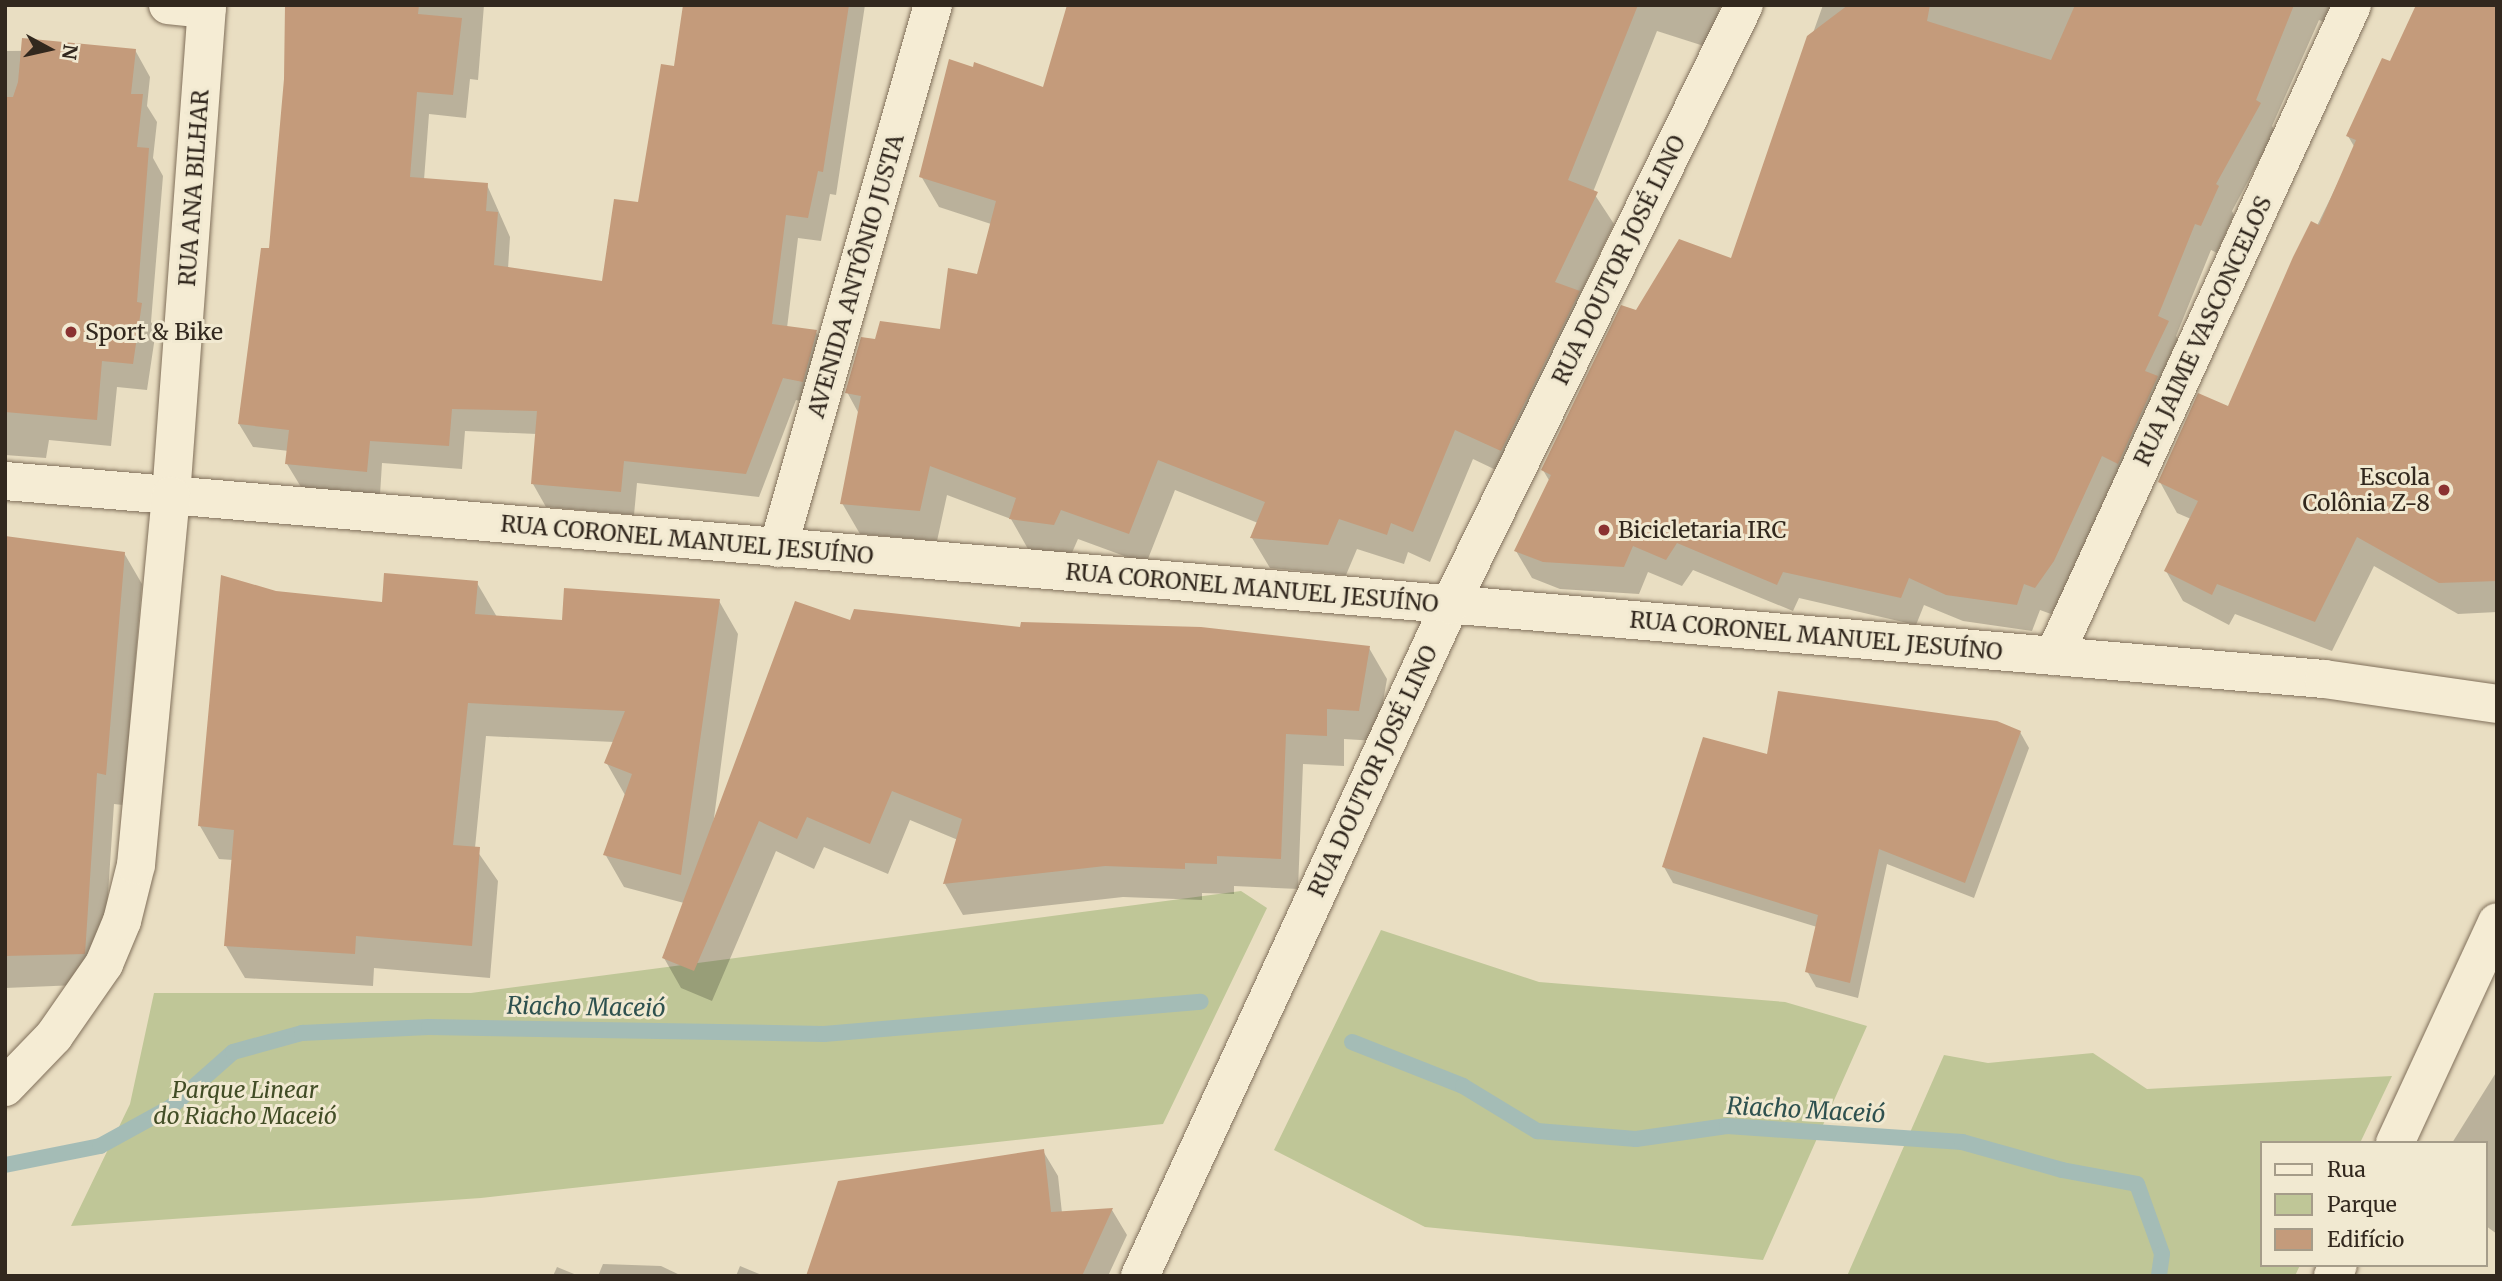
<!DOCTYPE html>
<html>
<head>
<meta charset="utf-8">
<style>
	body { margin:0 }
	#map { position:relative; width:2502px; height:1281px; overflow:hidden; background:#e9dec2; font-family:Merriweather,serif }
	div>[style] { position:absolute }
	[style*='--x'] { left:calc(var(--x)*1px); top:calc(var(--y)*1px); width:calc(var(--w)*1px); rotate:calc(var(--a)*1deg) }
	.green>* { inset:0; background:#bfc697 }
	.shadow>* { inset:0; background:#0003 }
	.stream>* { height:16px; margin:-8px; padding:0 8px; transform-origin:8px; border-radius:8px; background:#a4bcb6 }
	.building>* { inset:0; background:#c49b7b }
	.roads { filter:drop-shadow(0 0 2px #81705b) drop-shadow(0 0 2px #81705b) }
	.street>* { height:38px; margin:-19px; padding:0 19px; transform-origin:19px; border-radius:19px; background:#f5ecd4 }
	.secondary>* { height:38px; margin:-19px; padding:0 19px; transform-origin:19px; border-radius:19px; background:#f5ecd4 }
	.dots>* { width:19px; height:19px; translate:-50% -50%; box-sizing:border-box; border:4px solid #f1e9d1; border-radius:50% }
	span { translate:-50% -50%; white-space:nowrap; text-align:center; line-height:1.15; -webkit-text-stroke:6px #f1e9d1; paint-order:stroke }
	.street-label { font-size:23px; color:#32281e }
	.poi-label { font-size:23px; color:#32281e }
	.left { translate:0 -50%; text-align:left }
	.right { translate:-100% -50%; text-align:right }
	.park-label { font-size:23px; color:#424d26; font-style:italic }
	.water-label { font-size:24px; color:#2e514f; font-style:italic }
	.frame { position:absolute; inset:0; border:7px solid #32281e; pointer-events:none }
	.legend { position:absolute; left:2260px; top:1141px; width:228px; height:126px; box-sizing:border-box; background:#f1e9d1; border:2px solid #a59c89; margin:0; padding:9px 12px; list-style:none; font-size:21px; color:#32281e }
	.legend li { display:flex; align-items:center; gap:14px; height:35px }
	.legend b { width:35px; border:2px solid #a59c89 }
	.north { position:absolute; left:14px; top:14px; width:70px; height:70px; -webkit-text-stroke:5px #f1e9d1; paint-order:stroke; rotate:98deg; font-size:19px; font-weight:700; line-height:28px; text-align:center; color:#32281e }
	.north::after { content:''; display:block; margin:auto; width:24px; height:32px; background:#32281e; clip-path:polygon(50% 0,100% 100%,50% 72%,0 100%) }
</style>
</head>
<body>
<div id="map">
	<div class="green">
		<div style="clip-path:polygon(1241px 891px,1267px 908px,1163px 1124px,481px 1198px,71px 1226px,130px 1104px,154px 993px,471px 993px)"></div>
		<div style="clip-path:polygon(1381px 930px,1539px 982px,1785px 1002px,1867px 1026px,1763px 1260px,1425px 1227px,1274px 1150px)"></div>
		<div style="clip-path:polygon(2093px 1053px,2147px 1089px,2392px 1076px,2360px 1143px,2262px 1143px,2262px 1265px,2300px 1265px,2295px 1276px,1847px 1276px,1944px 1055px,1988px 1063px)"></div>
	</div>
	<div class="shadow">
		<div style="clip-path:polygon(297px 5px,484px 5px,478px 80px,470px 79px,466px 118px,429px 114px,424px 180px,487px 185px,510px 237px,508px 269px,604px 283px,640px 204px,676px 68px,685px 5px,865px 5px,836px 195px,830px 194px,821px 241px,798px 238px,787px 328px,816px 332px,830px 355px,816px 405px,796px 400px,759px 497px,637px 483px,634px 515px,546px 507px,533px 484px,537px 434px,465px 431px,462px 469px,382px 463px,380px 495px,301px 487px,287px 464px,289px 451px,253px 447px,239px 424px,271px 250px)"></div>
		<div style="clip-path:polygon(1068px 5px,1721px 5px,1707px 47px,1657px 31px,1593px 192px,1614px 224px,1580px 295px,1596px 323px,1519px 481px,1473px 459px,1430px 562px,1408px 552px,1404px 564px,1357px 549px,1346px 575px,1270px 568px,1252px 538px,1258px 523px,1175px 490px,1146px 564px,1078px 539px,1071px 555px,1028px 549px,1011px 519px,947px 495px,937px 541px,860px 534px,842px 503px,859px 414px,847px 392px,876px 341px,941px 331px,978px 276px,991px 224px,939px 207px,921px 176px,1044px 89px)"></div>
		<div style="clip-path:polygon(1823px 5px,2339px 5px,2331px 25px,2319px 20px,2272px 126px,2275px 131px,2232px 211px,2234px 215px,2217px 253px,2211px 250px,2176px 336px,2184px 350px,2069px 589px,2051px 614px,2040px 610px,2032px 631px,1963px 621px,1924px 605px,1916px 625px,1799px 598px,1793px 611px,1693px 570px,1682px 586px,1648px 572px,1639px 594px,1560px 589px,1532px 578px,1516px 551px,1550px 482px,1543px 470px,1636px 312px,1732px 260px)"></div>
		<div style="clip-path:polygon(2497px 5px,2497px 612px,2458px 614px,2374px 566px,2332px 651px,2235px 614px,2229px 625px,2183px 601px,2166px 571px,2191px 519px,2177px 513px,2160px 482px,2228px 408px,2355px 148px,2348px 136px,2391px 63px)"></div>
		<div style="clip-path:polygon(135px 50px,150px 77px,147px 106px,157px 122px,153px 158px,163px 176px,151px 322px,156px 330px,147px 390px,117px 387px,111px 446px,49px 440px,46px 458px,5px 455px,5px 51px)"></div>
		<div style="clip-path:polygon(5px 538px,124px 553px,142px 584px,123px 805px,114px 804px,102px 984px,5px 988px)"></div>
		<div style="clip-path:polygon(477px 583px,497px 617px,564px 622px,719px 601px,738px 634px,713px 826px,851px 622px,1369px 648px,1387px 679px,1376px 741px,1344px 739px,1344px 766px,1303px 764px,1298px 889px,1234px 886px,1234px 894px,1202px 893px,1202px 900px,1123px 897px,963px 915px,945px 884px,958px 840px,910px 820px,888px 874px,824px 847px,814px 869px,776px 851px,712px 1001px,681px 988px,664px 958px,684px 903px,624px 887px,605px 854px,625px 795px,606px 762px,614px 742px,486px 736px,475px 848px,498px 881px,490px 978px,374px 968px,373px 986px,245px 978px,226px 946px,233px 860px,219px 859px,200px 826px,276px 593px,384px 604px)"></div>
		<div style="clip-path:polygon(2020px 732px,2029px 748px,1974px 898px,1887px 864px,1858px 998px,1816px 987px,1807px 971px,1817px 927px,1673px 883px,1664px 867px,1768px 757px)"></div>
		<div style="clip-path:polygon(2497px 1071px,2497px 1234px,2486px 1226px,2486px 1143px,2452px 1143px)"></div>
		<div style="clip-path:polygon(1043px 1151px,1058px 1176px,1062px 1213px,1112px 1210px,1127px 1235px,1108px 1276px,808px 1276px)"></div>
		<div style="clip-path:polygon(603px 1264px,661px 1266px,682px 1276px,598px 1276px)"></div>
		<div style="clip-path:polygon(740px 1266px,764px 1276px,736px 1276px)"></div>
		<div style="clip-path:polygon(557px 1267px,579px 1276px,553px 1276px)"></div>
	</div>
	<div class="stream">
		<div style="--x:1352;--y:1042;--w:119;--a:21.6"></div>
		<div style="--x:1463;--y:1086;--w:87;--a:31.3"></div>
		<div style="--x:1537;--y:1131;--w:99;--a:4.6"></div>
		<div style="--x:1636;--y:1139;--w:92;--a:-8.1"></div>
		<div style="--x:1727;--y:1126;--w:236;--a:3.9"></div>
		<div style="--x:1962;--y:1142;--w:104;--a:15.6"></div>
		<div style="--x:2062;--y:1170;--w:76;--a:10.6"></div>
		<div style="--x:2137;--y:1184;--w:74;--a:70.3"></div>
		<div style="--x:2162;--y:1254;--w:22;--a:98"></div>
		<div style="--x:5;--y:1165;--w:97;--a:-11.3"></div>
		<div style="--x:100;--y:1146;--w:81;--a:-28.8"></div>
		<div style="--x:171;--y:1107;--w:83;--a:-41.6"></div>
		<div style="--x:233;--y:1052;--w:72;--a:-15.4"></div>
		<div style="--x:302;--y:1033;--w:127;--a:-2.7"></div>
		<div style="--x:429;--y:1027;--w:395;--a:1"></div>
		<div style="--x:824;--y:1034;--w:378;--a:-4.9"></div>
	</div>
	<div class="building">
		<div style="clip-path:polygon(285px 5px,419px 5px,418px 14px,462px 18px,453px 95px,417px 92px,410px 177px,488px 183px,486px 211px,498px 212px,494px 265px,602px 281px,614px 199px,638px 202px,661px 64px,674px 66px,683px 5px,849px 5px,823px 172px,818px 171px,808px 218px,786px 215px,772px 324px,817px 330px,803px 382px,783px 378px,746px 474px,624px 461px,621px 492px,531px 484px,537px 411px,452px 409px,449px 446px,370px 441px,367px 472px,285px 464px,289px 430px,238px 424px,261px 248px,269px 248px,284px 79px)"></div>
		<div style="clip-path:polygon(1067px 5px,1638px 5px,1568px 180px,1598px 192px,1555px 282px,1580px 291px,1501px 451px,1455px 430px,1413px 532px,1391px 523px,1387px 535px,1339px 519px,1328px 545px,1250px 538px,1265px 502px,1158px 460px,1129px 534px,1061px 510px,1054px 525px,1009px 519px,1016px 498px,930px 466px,920px 511px,840px 504px,861px 396px,845px 393px,861px 337px,875px 339px,880px 321px,940px 329px,948px 268px,977px 274px,996px 201px,919px 177px,949px 59px,973px 67px,974px 62px,1043px 87px)"></div>
		<div style="clip-path:polygon(1848px 5px,1930px 5px,1927px 21px,2051px 60px,2075px 5px,2294px 5px,2256px 100px,2261px 103px,2216px 184px,2219px 186px,2201px 226px,2195px 224px,2158px 316px,2169px 321px,2145px 371px,2158px 376px,2118px 464px,2102px 456px,2054px 561px,2035px 588px,2024px 584px,2017px 605px,1946px 595px,1909px 578px,1901px 598px,1783px 572px,1777px 585px,1677px 543px,1666px 560px,1633px 546px,1624px 567px,1543px 562px,1514px 551px,1551px 475px,1541px 470px,1621px 305px,1636px 310px,1679px 239px,1731px 258px,1807px 36px)"></div>
		<div style="clip-path:polygon(2416px 5px,2497px 5px,2497px 581px,2439px 583px,2357px 537px,2315px 622px,2217px 584px,2212px 595px,2164px 571px,2198px 501px,2158px 482px,2198px 393px,2228px 406px,2293px 257px,2311px 221px,2319px 225px,2356px 140px,2346px 136px,2382px 58px,2390px 61px)"></div>
		<div style="clip-path:polygon(22px 38px,136px 49px,131px 94px,143px 94px,137px 147px,149px 148px,137px 302px,142px 303px,133px 364px,102px 361px,97px 420px,5px 412px,5px 97px,13px 97px,18px 82px)"></div>
		<div style="clip-path:polygon(5px 536px,125px 552px,106px 775px,97px 773px,85px 954px,5px 956px)"></div>
		<div style="clip-path:polygon(384px 573px,478px 581px,475px 614px,562px 620px,564px 588px,720px 599px,681px 875px,603px 855px,632px 774px,604px 763px,625px 711px,468px 703px,453px 845px,480px 847px,472px 946px,356px 936px,355px 954px,224px 946px,234px 830px,198px 826px,221px 575px,276px 591px,382px 602px)"></div>
		<div style="clip-path:polygon(795px 601px,850px 620px,854px 609px,1020px 627px,1021px 622px,1201px 627px,1370px 646px,1359px 711px,1327px 709px,1327px 736px,1286px 734px,1281px 859px,1217px 856px,1217px 864px,1185px 863px,1185px 869px,1105px 866px,943px 884px,962px 819px,892px 791px,870px 844px,807px 817px,797px 839px,759px 821px,694px 971px,662px 958px)"></div>
		<div style="clip-path:polygon(1778px 691px,1997px 721px,2021px 731px,1965px 883px,1879px 849px,1850px 983px,1805px 972px,1818px 915px,1662px 867px,1703px 737px,1767px 754px)"></div>
		<div style="clip-path:polygon(1044px 1149px,1051px 1212px,1113px 1208px,1082px 1276px,806px 1276px,838px 1181px)"></div>
	</div>
	<div class="roads">
		<div class="street">
			<div style="--x:168;--y:5;--w:39;--a:6"></div>
			<div style="--x:171;--y:496;--w:492;--a:-85.8"></div>
			<div style="--x:778;--y:548;--w:565;--a:-74.07"></div>
			<div style="--x:2054;--y:656;--w:716;--a:-65.4"></div>
			<div style="--x:2395;--y:1143;--w:243;--a:-65.2"></div>
			<div style="--x:2333;--y:1276;--w:12;--a:-66"></div>
		</div>
		<div class="secondary">
			<div style="--x:5;--y:481;--w:2327;--a:4.88"></div>
			<div style="--x:2324;--y:679;--w:175;--a:8.2"></div>
			<div style="--x:5;--y:1087;--w:71;--a:-46.1"></div>
			<div style="--x:54;--y:1036;--w:88;--a:-55.2"></div>
			<div style="--x:104;--y:964;--w:47;--a:-67.3"></div>
			<div style="--x:122;--y:921;--w:58;--a:-76"></div>
			<div style="--x:136;--y:865;--w:371;--a:-84.6"></div>
			<div style="--x:1140;--y:1276;--w:739;--a:-65.2"></div>
			<div style="--x:1450;--y:605;--w:668;--a:-63.9"></div>
		</div>
	</div>
	<div class="dots">
		<div style="left:71px;top:332px;background:#8a3231"></div>
		<div style="left:2444px;top:490px;background:#8a3231"></div>
		<div style="left:1604px;top:530px;background:#8a3231"></div>
	</div>
	<div class="street-label">
		<span style="left:194px;top:188px;rotate:-86deg">RUA ANA BILHAR</span>
		<span style="left:1619px;top:260px;rotate:-64deg">RUA DOUTOR JOSÉ LINO</span>
		<span style="left:856px;top:276px;rotate:-74deg">AVENIDA ANTÔNIO JUSTA</span>
		<span style="left:2203px;top:331px;rotate:-65deg">RUA JAIME VASCONCELOS</span>
		<span style="left:687px;top:540px;rotate:5deg">RUA CORONEL MANUEL JESUÍNO</span>
		<span style="left:1252px;top:588px;rotate:5deg">RUA CORONEL MANUEL JESUÍNO</span>
		<span style="left:1816px;top:636px;rotate:5deg">RUA CORONEL MANUEL JESUÍNO</span>
		<span style="left:1373px;top:771px;rotate:-65deg">RUA DOUTOR JOSÉ LINO</span>
	</div>
	<div class="poi-label">
		<span class="left" style="left:85px;top:332px">Sport &amp; Bike</span>
		<span class="right" style="left:2430px;top:490px">Escola<br>Colônia Z-8</span>
		<span class="left" style="left:1618px;top:530px">Bicicletaria IRC</span>
	</div>
	<div class="park-label">
		<span style="left:245px;top:1103px">Parque Linear<br>do Riacho Maceió</span>
	</div>
	<div class="water-label">
		<span style="left:586px;top:1007px;rotate:1deg">Riacho Maceió</span>
		<span style="left:1806px;top:1110px;rotate:3deg">Riacho Maceió</span>
	</div>
	<div class="frame"></div>
	<ul class="legend">
	<li><b style="height:9px;background:#f5ecd4"></b>Rua</li>
	<li><b style="height:19px;background:#bfc697"></b>Parque</li>
	<li><b style="height:19px;background:#c49b7b"></b>Edifício</li>
	</ul>
	<div class="north">N</div>
</div>
</body>
</html>
